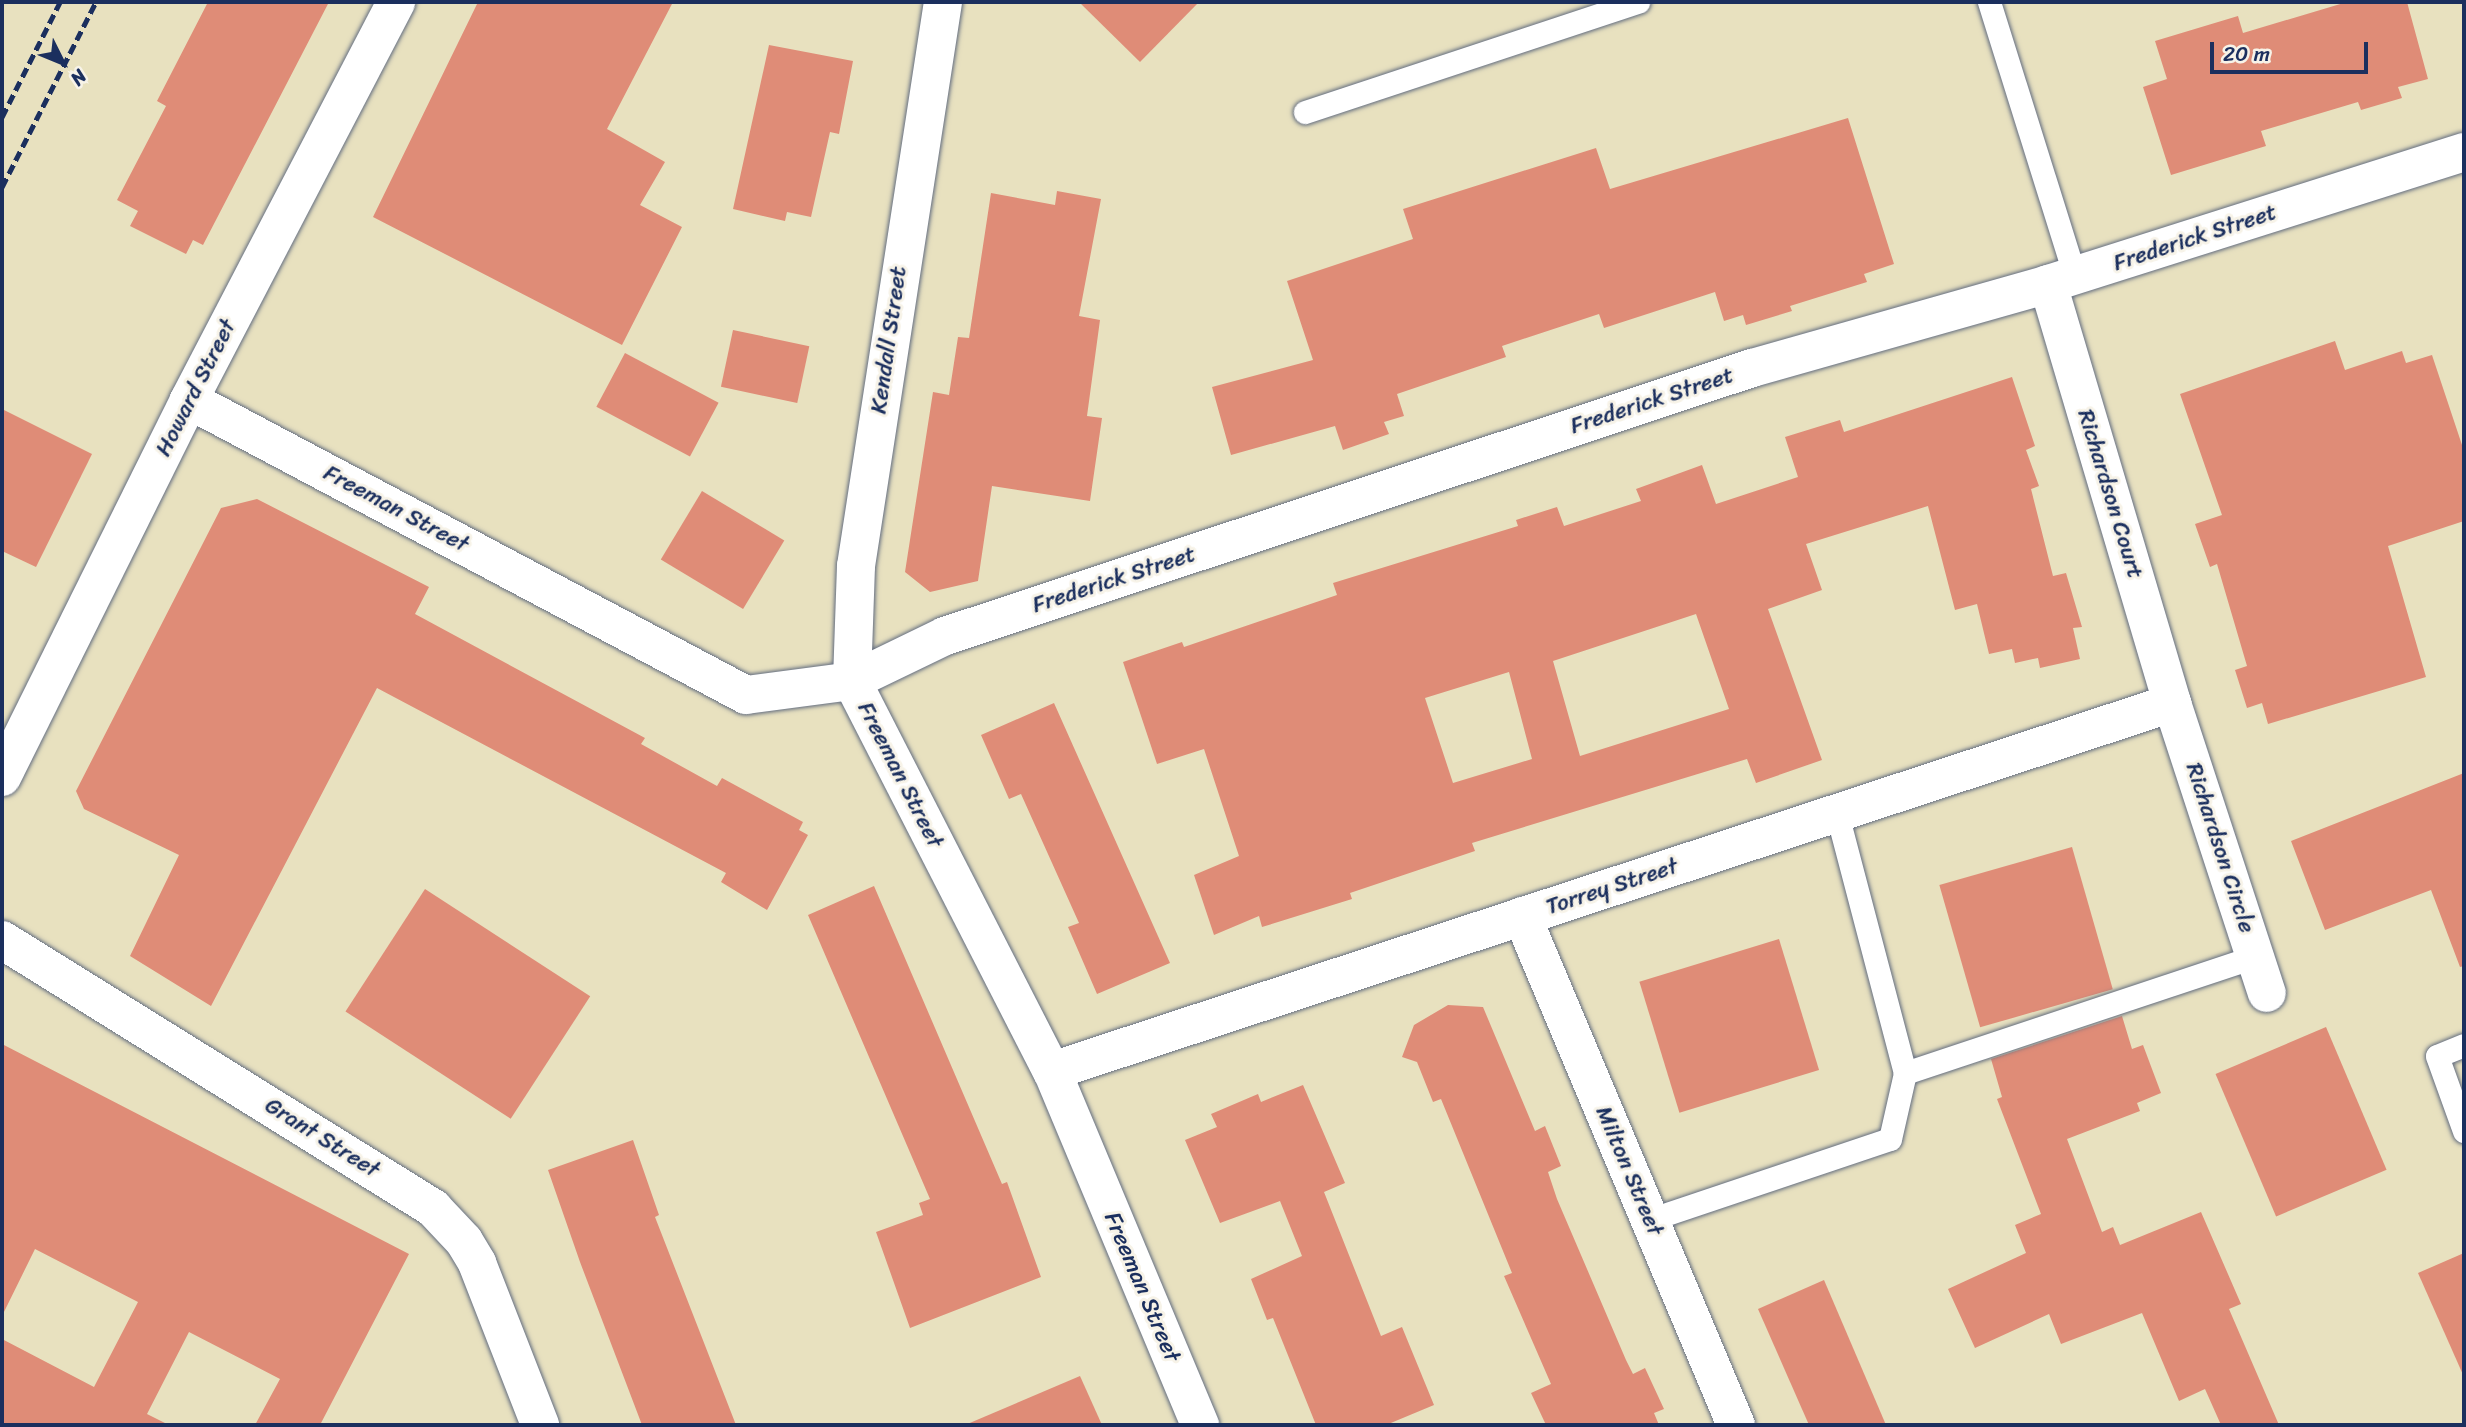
<!DOCTYPE html>
<html>
<head>
<meta charset="utf-8">
<style>
	body { margin:0 }
	#map { position:relative; width:2466px; height:1427px; overflow:hidden; background:#e8e1bf; font-family:Sriracha,sans-serif }
	div>[style] { position:absolute }
	[style*='--x'] { left:calc(var(--x)*1px); top:calc(var(--y)*1px); width:calc(var(--w)*1px); rotate:calc(var(--a)*1deg) }
	.building>* { inset:0; background:#df8c77; transform-origin:0 0 }
	.roads { filter:drop-shadow(0 0 2px #636d80) drop-shadow(0 0 2px #636d80) }
	.service>* { height:23px; margin:-11.5px; padding:0 11.5px; transform-origin:11.5px; border-radius:11.5px; background:#fff }
	.minor>* { height:38px; margin:-19px; padding:0 19px; transform-origin:19px; border-radius:19px; background:#fff }
	.tertiary>* { height:38px; margin:-19px; padding:0 19px; transform-origin:19px; border-radius:19px; background:#fff }
	.rail>* { height:5px; margin-top:-2.5px; transform-origin:0; background:repeating-linear-gradient(90deg,#1b2f5e 0 10px,transparent 0 15px) }
	span { translate:-50% -50%; white-space:nowrap; text-align:center; line-height:1.15; -webkit-text-stroke:6px #f7f3e8; paint-order:stroke }
	.street-label { font-size:23px; color:#1b2f5e }
	.frame { position:absolute; inset:0; border:4px solid #1b2f5e; pointer-events:none }
	.north { position:absolute; left:28px; top:28px; width:70px; height:70px; -webkit-text-stroke:5px #f7f3e8; paint-order:stroke; rotate:133deg; font-size:19px; font-weight:700; line-height:28px; text-align:center; color:#1b2f5e }
	.north::after { content:''; display:block; margin:auto; width:24px; height:32px; background:#1b2f5e; clip-path:polygon(50% 0,100% 100%,50% 72%,0 100%) }
	.scale { position:absolute; left:2210px; top:42px; width:158px; height:32px; box-sizing:border-box; border:4px solid #1b2f5e; border-top:0; padding-left:9px; font-size:21px; line-height:24px; white-space:nowrap; color:#1b2f5e; -webkit-text-stroke:5px #f7f3e8; paint-order:stroke }
</style>
</head>
<body>
<div id="map">
	<div class="building">
		<div style="clip-path:polygon(208px 2px,329px 2px,203px 245px,193px 240px,186px 254px,130px 226px,138px 211px,117px 200px,166px 106px,157px 101px)"></div>
		<div style="clip-path:polygon(478px 2px,673px 2px,607px 129px,665px 162px,640px 205px,682px 227px,622px 345px,373px 217px)"></div>
		<div style="clip-path:polygon(1079px 2px,1199px 2px,1140px 62px)"></div>
		<div style="clip-path:polygon(2347px 2px,2407px 2px,2428px 79px,2398px 87px,2402px 98px,2361px 110px,2358px 102px,2261px 131px,2266px 146px,2171px 175px,2143px 87px,2167px 79px,2155px 41px,2238px 16px,2243px 33px)"></div>
		<div style="clip-path:polygon(769px 45px,853px 61px,839px 134px,830px 132px,811px 217px,787px 212px,785px 221px,733px 209px)"></div>
		<div style="clip-path:polygon(1848px 118px,1894px 264px,1864px 274px,1867px 282px,1790px 306px,1792px 311px,1746px 325px,1743px 315px,1724px 321px,1715px 292px,1604px 328px,1599px 314px,1502px 346px,1506px 357px,1397px 394px,1404px 416px,1384px 422px,1389px 434px,1343px 450px,1335px 426px,1231px 455px,1212px 387px,1313px 360px,1287px 281px,1413px 239px,1403px 209px,1596px 148px,1610px 189px)"></div>
		<div style="clip-path:polygon(1057px 191px,1101px 199px,1079px 316px,1100px 320px,1087px 416px,1102px 418px,1090px 501px,992px 486px,978px 581px,930px 592px,905px 572px,933px 392px,949px 395px,958px 337px,969px 338px,991px 193px,1055px 205px)"></div>
		<div style="left:733px;top:330px;width:78px;height:58px;rotate:12deg"></div>
		<div style="clip-path:polygon(2335px 341px,2345px 370px,2402px 351px,2406px 363px,2432px 355px,2464px 451px,2464px 521px,2388px 546px,2426px 677px,2268px 724px,2262px 703px,2247px 708px,2235px 670px,2247px 666px,2217px 564px,2210px 567px,2195px 524px,2222px 515px,2180px 394px)"></div>
		<div style="left:625px;top:353px;width:106px;height:61px;rotate:28deg"></div>
		<div style="clip-path:polygon(evenodd,2012px 377px,2035px 446px,2026px 450px,2039px 486px,2031px 489px,2053px 576px,2066px 573px,2082px 627px,2073px 628px,2080px 659px,2040px 668px,2038px 658px,2015px 663px,2012px 649px,1989px 654px,1977px 604px,1955px 610px,1928px 506px,1806px 544px,1822px 590px,1768px 609px,1822px 760px,1756px 783px,1747px 759px,1472px 843px,1475px 851px,1350px 893px,1352px 899px,1262px 927px,1259px 916px,1214px 935px,1194px 875px,1239px 856px,1204px 749px,1157px 764px,1123px 662px,1182px 642px,1184px 647px,1337px 595px,1333px 583px,1518px 526px,1516px 520px,1557px 507px,1564px 526px,1641px 501px,1636px 489px,1702px 465px,1716px 504px,1798px 477px,1785px 437px,1840px 420px,1844px 432px,2012px 377px,1696px 614px,1729px 709px,1580px 756px,1553px 661px,1696px 614px,2012px 377px,1509px 672px,1532px 759px,1453px 783px,1425px 698px,1509px 672px)"></div>
		<div style="clip-path:polygon(2px 409px,92px 454px,36px 567px,2px 551px)"></div>
		<div style="left:702px;top:491px;width:96px;height:80px;rotate:31deg"></div>
		<div style="clip-path:polygon(257px 499px,429px 587px,415px 614px,645px 738px,641px 744px,717px 786px,722px 778px,803px 822px,799px 830px,808px 835px,767px 910px,721px 882px,726px 873px,377px 688px,211px 1006px,130px 956px,179px 855px,84px 809px,76px 791px,221px 508px)"></div>
		<div style="clip-path:polygon(1054px 703px,1170px 963px,1097px 994px,1068px 927px,1079px 923px,1021px 794px,1009px 799px,981px 735px)"></div>
		<div style="clip-path:polygon(2464px 773px,2464px 966px,2460px 967px,2431px 890px,2325px 930px,2291px 841px)"></div>
		<div style="left:2072px;top:847px;width:148px;height:138px;rotate:74deg"></div>
		<div style="clip-path:polygon(874px 886px,1002px 1184px,1007px 1182px,1041px 1277px,910px 1328px,876px 1232px,923px 1215px,919px 1203px,930px 1199px,808px 915px)"></div>
		<div style="left:425px;top:889px;width:197px;height:146px;rotate:33deg"></div>
		<div style="left:1779px;top:939px;width:137px;height:146px;rotate:73deg"></div>
		<div style="clip-path:polygon(1448px 1005px,1483px 1007px,1535px 1131px,1545px 1126px,1561px 1166px,1548px 1172px,1557px 1199px,1626px 1360px,1633px 1374px,1645px 1368px,1664px 1409px,1654px 1413px,1659px 1425px,1546px 1425px,1531px 1393px,1551px 1384px,1504px 1276px,1512px 1273px,1441px 1099px,1433px 1102px,1417px 1062px,1402px 1057px,1414px 1025px)"></div>
		<div style="clip-path:polygon(2122px 1016px,2132px 1049px,2143px 1045px,2161px 1093px,2137px 1103px,2140px 1111px,2067px 1139px,2102px 1232px,2113px 1227px,2120px 1245px,2201px 1212px,2241px 1304px,2229px 1309px,2279px 1425px,2221px 1425px,2205px 1389px,2179px 1401px,2142px 1313px,2061px 1344px,2049px 1314px,1975px 1348px,1948px 1289px,2026px 1253px,2015px 1225px,2041px 1214px,1997px 1099px,2002px 1097px,1991px 1059px)"></div>
		<div style="left:2326px;top:1027px;width:155px;height:120px;rotate:67deg"></div>
		<div style="clip-path:polygon(2px 1044px,409px 1254px,320px 1425px,255px 1425px,280px 1379px,189px 1332px,147px 1414px,169px 1425px,2px 1425px,2px 1339px,94px 1387px,138px 1302px,35px 1249px,2px 1316px)"></div>
		<div style="clip-path:polygon(1303px 1085px,1345px 1183px,1324px 1192px,1381px 1336px,1402px 1327px,1434px 1405px,1386px 1425px,1316px 1425px,1273px 1318px,1267px 1320px,1251px 1279px,1302px 1256px,1280px 1201px,1220px 1223px,1185px 1140px,1217px 1127px,1211px 1114px,1258px 1094px,1261px 1102px)"></div>
		<div style="clip-path:polygon(633px 1140px,659px 1215px,655px 1217px,736px 1425px,642px 1425px,580px 1262px,548px 1170px)"></div>
		<div style="clip-path:polygon(2464px 1253px,2464px 1377px,2418px 1273px)"></div>
		<div style="clip-path:polygon(1824px 1280px,1886px 1425px,1809px 1425px,1758px 1309px)"></div>
		<div style="clip-path:polygon(1080px 1376px,1102px 1425px,965px 1425px)"></div>
	</div>
	<div class="roads">
		<div class="service">
			<div style="--x:1989;--y:2;--w:287;--a:72.6"></div>
			<div style="--x:1305;--y:112;--w:351;--a:-18.3"></div>
			<div style="--x:2464;--y:1045;--w:29;--a:158"></div>
			<div style="--x:2437;--y:1056;--w:80;--a:70.2"></div>
			<div style="--x:1905;--y:1073;--w:371;--a:-18.4"></div>
			<div style="--x:1649;--y:1220;--w:254;--a:-18.6"></div>
			<div style="--x:1890;--y:1139;--w:68;--a:-77.2"></div>
			<div style="--x:1905;--y:1073;--w:269;--a:-104.7"></div>
		</div>
		<div class="minor">
			<div style="--x:943;--y:2;--w:571;--a:98.77"></div>
			<div style="--x:856;--y:566;--w:115;--a:92"></div>
			<div style="--x:852;--y:681;--w:438;--a:62.9"></div>
			<div style="--x:1052;--y:1071;--w:384;--a:67.3"></div>
			<div style="--x:2048;--y:284;--w:437;--a:73.5"></div>
			<div style="--x:2172;--y:703;--w:305;--a:71.9"></div>
			<div style="--x:189;--y:400;--w:630;--a:27.91"></div>
			<div style="--x:746;--y:695;--w:107;--a:-7.5"></div>
			<div style="--x:852;--y:681;--w:103;--a:-25.8"></div>
			<div style="--x:945;--y:636;--w:850;--a:-18.37"></div>
			<div style="--x:1752;--y:368;--w:308;--a:-15.8"></div>
			<div style="--x:2048;--y:284;--w:436;--a:-17.6"></div>
			<div style="--x:1522;--y:916;--w:552;--a:67.2"></div>
			<div style="--x:1052;--y:1071;--w:1179;--a:-18.19"></div>
		</div>
		<div class="tertiary">
			<div style="--x:2;--y:777;--w:421;--a:-63.6"></div>
			<div style="--x:189;--y:400;--w:449;--a:-62.5"></div>
			<div style="--x:2;--y:940;--w:508;--a:31.87"></div>
			<div style="--x:433;--y:1208;--w:45;--a:46.8"></div>
			<div style="--x:464;--y:1241;--w:26;--a:59"></div>
			<div style="--x:477;--y:1263;--w:174;--a:68.7"></div>
		</div>
	</div>
	<div class="rail">
		<div style="--x:2;--y:117;--w:129;--a:-63.2"></div>
		<div style="--x:2;--y:187;--w:208;--a:-63.1"></div>
	</div>
	<div class="street-label">
		<span style="left:2195px;top:238px;rotate:-18deg">Frederick Street</span>
		<span style="left:889px;top:340px;rotate:-82deg">Kendall Street</span>
		<span style="left:196px;top:388px;rotate:-63deg">Howard Street</span>
		<span style="left:1652px;top:401px;rotate:-18deg">Frederick Street</span>
		<span style="left:2110px;top:494px;rotate:73deg">Richardson Court</span>
		<span style="left:396px;top:509px;rotate:28deg">Freeman Street</span>
		<span style="left:1114px;top:580px;rotate:-18deg">Frederick Street</span>
		<span style="left:900px;top:775px;rotate:63deg">Freeman Street</span>
		<span style="left:2220px;top:848px;rotate:72deg">Richardson Circle</span>
		<span style="left:1612px;top:887px;rotate:-18deg">Torrey Street</span>
		<span style="left:322px;top:1138px;rotate:32deg">Grant Street</span>
		<span style="left:1629px;top:1171px;rotate:67deg">Milton Street</span>
		<span style="left:1142px;top:1287px;rotate:67deg">Freeman Street</span>
	</div>
	<div class="frame"></div>
	<div class="north">N</div>
	<div class="scale">20 m</div>
</div>
</body>
</html>
